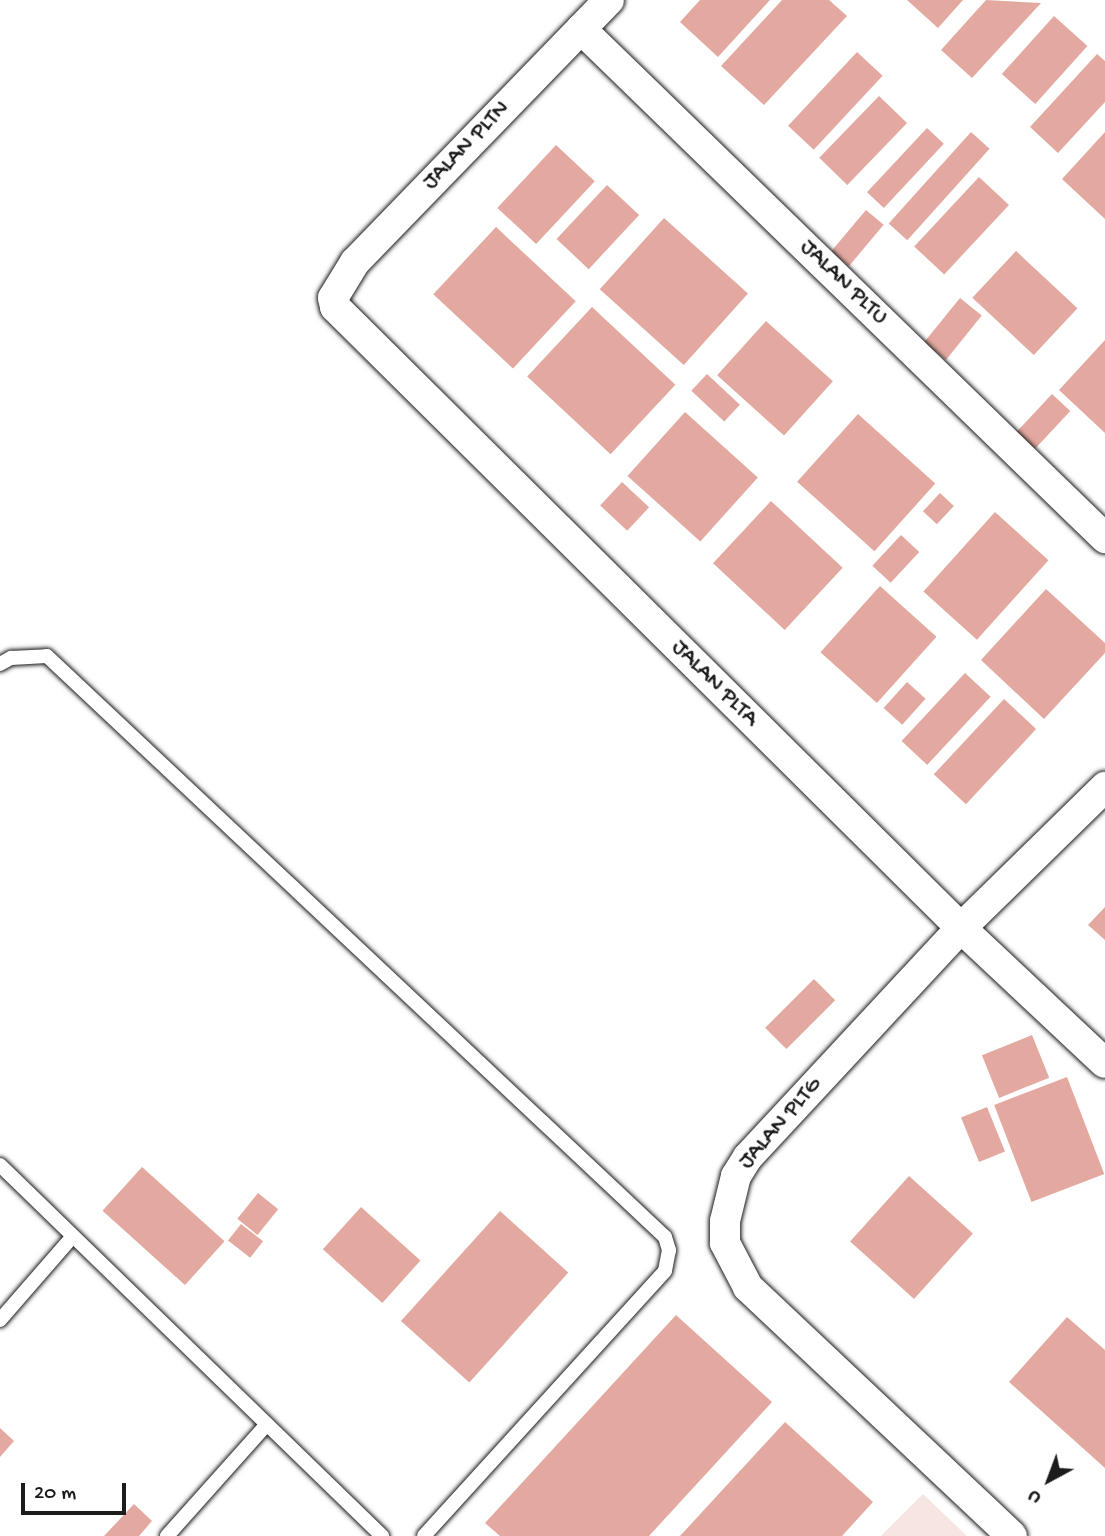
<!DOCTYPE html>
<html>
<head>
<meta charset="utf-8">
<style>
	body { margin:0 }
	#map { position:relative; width:1105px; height:1536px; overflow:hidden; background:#fff; font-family:"Gochi Hand",sans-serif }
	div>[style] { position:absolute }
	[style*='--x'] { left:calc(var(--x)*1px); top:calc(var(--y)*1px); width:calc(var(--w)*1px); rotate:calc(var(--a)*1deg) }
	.built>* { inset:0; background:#f7e5e2 }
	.building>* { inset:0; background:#e3a9a0; transform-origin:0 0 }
	.roads { filter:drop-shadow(0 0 2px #1c1c1c) drop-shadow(0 0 2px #1c1c1c) }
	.lane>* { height:14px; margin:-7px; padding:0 7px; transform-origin:7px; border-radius:7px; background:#fff }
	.street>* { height:30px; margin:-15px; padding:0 15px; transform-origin:15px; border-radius:15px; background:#fff }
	span { translate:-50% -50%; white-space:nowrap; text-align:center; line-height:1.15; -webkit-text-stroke:6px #fff; paint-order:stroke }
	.street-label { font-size:23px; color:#1c1c1c }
	.north { position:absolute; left:1014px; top:1445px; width:70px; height:70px; -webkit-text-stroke:5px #fff; paint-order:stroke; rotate:221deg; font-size:19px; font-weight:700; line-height:28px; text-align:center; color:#1c1c1c }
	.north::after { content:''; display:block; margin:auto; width:24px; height:32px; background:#1c1c1c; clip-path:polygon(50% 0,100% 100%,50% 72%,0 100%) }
	.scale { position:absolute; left:21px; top:1483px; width:105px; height:32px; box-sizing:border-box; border:4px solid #1c1c1c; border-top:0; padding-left:9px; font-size:21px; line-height:24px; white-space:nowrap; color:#1c1c1c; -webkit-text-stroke:5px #fff; paint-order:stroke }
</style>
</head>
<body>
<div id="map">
	<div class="built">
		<div style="clip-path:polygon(923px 1494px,967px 1536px,881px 1536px)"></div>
	</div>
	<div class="building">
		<div style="clip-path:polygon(700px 0,770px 0,718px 57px,680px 22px)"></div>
		<div style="clip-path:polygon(782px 0,829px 0,847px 16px,764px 105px,721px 66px)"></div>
		<div style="clip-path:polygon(907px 0,963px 0,938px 28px)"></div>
		<div style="clip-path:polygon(986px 0,1041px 3px,972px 78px,941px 50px)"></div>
		<div style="left:1054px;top:16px;width:45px;height:78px;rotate:42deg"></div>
		<div style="left:857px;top:52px;width:35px;height:101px;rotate:43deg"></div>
		<div style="clip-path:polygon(1097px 54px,1105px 61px,1105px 102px,1058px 153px,1030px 127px)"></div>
		<div style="left:879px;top:96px;width:39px;height:86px;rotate:44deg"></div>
		<div style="left:927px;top:128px;width:23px;height:88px;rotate:43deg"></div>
		<div style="left:971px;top:132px;width:25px;height:123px;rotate:42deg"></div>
		<div style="clip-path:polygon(1105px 132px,1105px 219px,1062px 179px)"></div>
		<div style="left:556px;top:145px;width:53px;height:86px;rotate:43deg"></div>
		<div style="left:979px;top:177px;width:41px;height:95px;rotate:43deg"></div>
		<div style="left:607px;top:185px;width:44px;height:74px;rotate:43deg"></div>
		<div style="left:866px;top:210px;width:23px;height:54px;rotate:40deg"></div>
		<div style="left:664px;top:218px;width:113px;height:96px;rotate:42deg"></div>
		<div style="left:496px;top:227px;width:109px;height:92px;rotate:43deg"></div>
		<div style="left:1016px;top:251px;width:84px;height:64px;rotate:43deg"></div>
		<div style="left:960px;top:298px;width:28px;height:57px;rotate:39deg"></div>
		<div style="left:592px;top:307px;width:114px;height:95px;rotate:43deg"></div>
		<div style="left:766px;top:321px;width:90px;height:73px;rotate:42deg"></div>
		<div style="clip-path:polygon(1105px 340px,1105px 433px,1059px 390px)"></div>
		<div style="left:707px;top:374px;width:45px;height:23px;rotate:43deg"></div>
		<div style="left:1052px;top:394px;width:25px;height:55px;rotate:43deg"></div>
		<div style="left:685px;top:412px;width:98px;height:86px;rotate:42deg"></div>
		<div style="left:858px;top:414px;width:104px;height:91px;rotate:42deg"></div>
		<div style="left:622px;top:482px;width:37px;height:32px;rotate:43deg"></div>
		<div style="left:940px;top:493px;width:19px;height:25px;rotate:43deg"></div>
		<div style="left:771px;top:501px;width:98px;height:85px;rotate:43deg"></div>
		<div style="left:995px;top:512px;width:72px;height:107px;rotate:42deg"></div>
		<div style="left:901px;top:535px;width:25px;height:42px;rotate:43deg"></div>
		<div style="left:880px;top:586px;width:76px;height:89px;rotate:42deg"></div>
		<div style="clip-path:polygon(1046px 589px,1105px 643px,1105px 653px,1044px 719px,981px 660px)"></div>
		<div style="left:965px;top:673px;width:35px;height:93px;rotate:43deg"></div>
		<div style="left:907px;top:682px;width:25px;height:35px;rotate:42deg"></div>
		<div style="left:1004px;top:699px;width:44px;height:103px;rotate:43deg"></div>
		<div style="clip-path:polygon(1105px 907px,1105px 940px,1088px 925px)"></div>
		<div style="left:814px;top:979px;width:30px;height:69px;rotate:45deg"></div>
		<div style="left:1032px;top:1035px;width:46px;height:54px;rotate:68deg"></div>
		<div style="left:1067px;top:1077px;width:104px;height:78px;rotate:69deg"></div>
		<div style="left:987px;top:1107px;width:48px;height:28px;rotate:68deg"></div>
		<div style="left:142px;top:1167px;width:111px;height:59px;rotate:42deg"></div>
		<div style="left:909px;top:1176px;width:86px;height:88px;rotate:42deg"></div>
		<div style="left:258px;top:1193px;width:26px;height:33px;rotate:39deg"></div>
		<div style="left:361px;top:1207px;width:80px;height:57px;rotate:42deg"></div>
		<div style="left:500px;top:1211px;width:92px;height:148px;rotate:42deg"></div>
		<div style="left:241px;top:1224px;width:28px;height:21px;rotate:38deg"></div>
		<div style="clip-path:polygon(676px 1315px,772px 1402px,649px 1536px,500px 1536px,485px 1523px)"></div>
		<div style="clip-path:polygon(1067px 1317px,1105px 1350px,1105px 1468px,1009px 1382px)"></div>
		<div style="clip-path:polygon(785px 1422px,873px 1502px,842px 1536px,680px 1536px)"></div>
		<div style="clip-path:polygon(0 1428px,14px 1441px,0 1457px)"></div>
		<div style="clip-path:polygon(134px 1504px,152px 1521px,139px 1536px,104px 1536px)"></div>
	</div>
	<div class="roads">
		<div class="lane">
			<div style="--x:0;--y:664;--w:13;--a:-29"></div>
			<div style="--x:11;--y:658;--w:36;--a:-3"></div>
			<div style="--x:47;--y:656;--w:848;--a:43.23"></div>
			<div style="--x:665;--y:1237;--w:14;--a:73"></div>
			<div style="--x:669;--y:1250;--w:21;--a:101"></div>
			<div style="--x:665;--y:1271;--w:358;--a:132.3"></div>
			<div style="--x:0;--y:1165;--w:533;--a:44.16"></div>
			<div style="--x:0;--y:1320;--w:111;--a:-49"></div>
			<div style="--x:167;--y:1536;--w:150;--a:-48.2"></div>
		</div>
		<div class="street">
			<div style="--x:609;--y:0;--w:365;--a:134.1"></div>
			<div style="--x:355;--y:262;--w:42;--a:121.4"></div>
			<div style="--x:333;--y:298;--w:9;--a:77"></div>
			<div style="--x:335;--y:307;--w:882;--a:44.77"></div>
			<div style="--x:961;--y:928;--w:197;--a:43.2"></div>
			<div style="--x:581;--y:29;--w:731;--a:44.17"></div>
			<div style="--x:1012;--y:1536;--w:363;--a:-136.7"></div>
			<div style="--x:748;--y:1287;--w:50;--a:-117.6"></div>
			<div style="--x:725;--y:1243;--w:22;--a:-90"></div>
			<div style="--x:725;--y:1221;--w:46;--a:-76.3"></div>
			<div style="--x:736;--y:1176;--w:22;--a:-58"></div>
			<div style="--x:748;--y:1157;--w:313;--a:-47.1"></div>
			<div style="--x:961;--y:928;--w:202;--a:-44.4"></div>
		</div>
	</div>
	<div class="street-label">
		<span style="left:467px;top:146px;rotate:-46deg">JALAN PLTN</span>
		<span style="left:843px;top:283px;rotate:44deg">JALAN PLTU</span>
		<span style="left:714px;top:684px;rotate:45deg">JALAN PLTA</span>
		<span style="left:781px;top:1124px;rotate:-49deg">JALAN PLTG</span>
	</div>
	<div class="north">U</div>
	<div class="scale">20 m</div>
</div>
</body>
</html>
